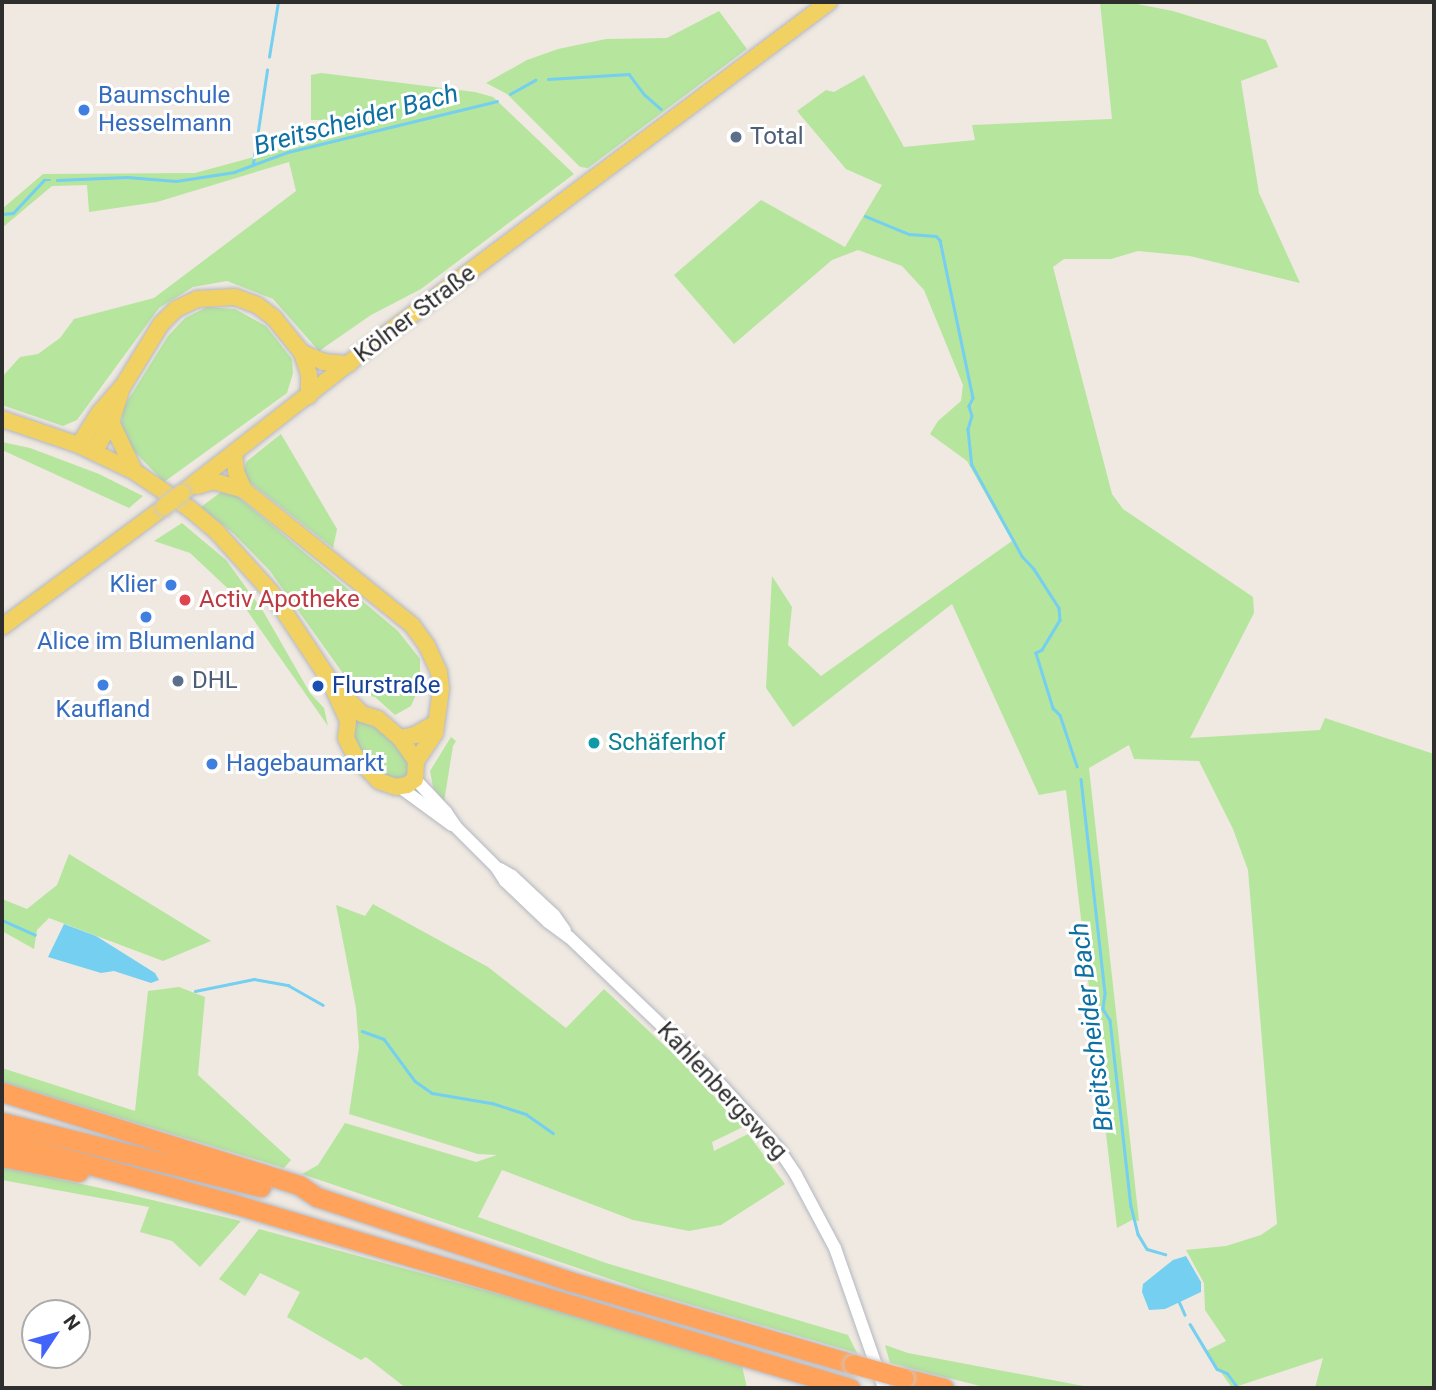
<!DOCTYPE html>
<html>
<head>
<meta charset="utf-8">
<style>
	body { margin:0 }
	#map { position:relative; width:1436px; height:1390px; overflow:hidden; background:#efe9e1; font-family:Roboto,sans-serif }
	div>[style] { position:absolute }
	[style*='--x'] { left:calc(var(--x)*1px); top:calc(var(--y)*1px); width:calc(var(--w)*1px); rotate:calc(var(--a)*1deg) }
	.green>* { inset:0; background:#b6e59e }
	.water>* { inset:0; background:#75cff0 }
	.stream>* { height:2.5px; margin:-1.25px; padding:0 1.25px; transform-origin:1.25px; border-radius:1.25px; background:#75cff0 }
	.roads { filter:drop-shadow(0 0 2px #b4b7c1) drop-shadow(0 0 2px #b4b7c1) }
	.minor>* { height:12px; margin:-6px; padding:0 6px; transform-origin:6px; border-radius:6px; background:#fff }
	.major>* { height:16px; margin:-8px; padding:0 8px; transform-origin:8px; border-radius:8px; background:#f2d163 }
	.highway>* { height:19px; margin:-9.5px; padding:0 9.5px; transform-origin:9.5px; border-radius:9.5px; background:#ffa35c }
	.bridges { filter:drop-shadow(0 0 2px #c9c9c9) drop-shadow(0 0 2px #c9c9c9) }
	.major-bridge>* { height:16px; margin:-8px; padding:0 8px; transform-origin:8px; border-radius:8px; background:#f2d163 }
	.highway-bridge>* { height:19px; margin:-9.5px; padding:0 9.5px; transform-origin:9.5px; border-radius:9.5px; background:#ffa35c }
	.dots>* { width:19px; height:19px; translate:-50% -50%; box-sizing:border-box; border:4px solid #fff; border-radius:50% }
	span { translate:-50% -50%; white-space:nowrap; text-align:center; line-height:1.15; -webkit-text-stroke:6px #fff; paint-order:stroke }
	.shop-label { font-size:24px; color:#366cbe }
	.left { translate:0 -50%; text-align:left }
	.right { translate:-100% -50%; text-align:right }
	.service-label { font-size:24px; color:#4e5e75 }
	.street-label { font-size:24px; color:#2e2e2e }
	.health-label { font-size:24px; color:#be3a42 }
	.transit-label { font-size:24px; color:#164399 }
	.culture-label { font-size:24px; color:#0d838f }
	.water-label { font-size:26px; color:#0d6fa3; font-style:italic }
	.frame { position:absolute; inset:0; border:4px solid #2e2e2e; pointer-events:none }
	.north { position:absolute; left:21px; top:1299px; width:70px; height:70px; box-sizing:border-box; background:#fff; border:2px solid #ababab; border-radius:50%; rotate:54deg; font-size:19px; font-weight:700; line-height:28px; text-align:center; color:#2e2e2e }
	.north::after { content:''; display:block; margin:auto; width:24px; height:32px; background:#4264fb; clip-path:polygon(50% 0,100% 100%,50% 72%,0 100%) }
</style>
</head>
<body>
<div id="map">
	<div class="green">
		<div style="clip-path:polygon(1100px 2px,1127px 2px,1173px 11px,1266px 40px,1278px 67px,1241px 81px,1259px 193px,1300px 283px,1190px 256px,1138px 251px,1111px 259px,1064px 259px,1053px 267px,1112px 494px,1123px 509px,1253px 597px,1254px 613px,1190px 738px,1320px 730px,1325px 718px,1434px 754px,1434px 1388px,1315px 1388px,1323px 1358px,1232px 1388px,1206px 1351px,1226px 1341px,1205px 1310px,1204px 1283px,1186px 1250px,1226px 1246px,1261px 1235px,1277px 1224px,1248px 870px,1233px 829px,1199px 761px,1134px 759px,1129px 745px,1089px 768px,1139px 1221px,1132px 1220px,1117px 1228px,1066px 790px,1039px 795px,952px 604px,793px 727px,766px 688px,772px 576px,792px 607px,788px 645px,821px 676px,1012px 541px,967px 461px,930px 434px,938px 421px,961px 401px,963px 385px,924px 290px,902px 266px,858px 250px,832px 260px,734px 344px,674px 275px,761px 200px,845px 247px,882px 185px,846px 169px,797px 111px,826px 90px,834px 92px,864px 75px,904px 147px,975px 140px,972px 125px,1112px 119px)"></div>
		<div style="clip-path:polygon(719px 11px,747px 49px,588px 168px,580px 167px,507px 94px,486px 83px,527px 60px,558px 49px,606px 39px,667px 38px)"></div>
		<div style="clip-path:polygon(321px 73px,475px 92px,493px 97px,574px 174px,421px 289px,371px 315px,319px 351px,273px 299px,227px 281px,193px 287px,159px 308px,77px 420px,63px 426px,2px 405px,2px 377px,20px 357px,38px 354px,60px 338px,74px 319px,154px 298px,296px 191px,289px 162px,157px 202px,89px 212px,87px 185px,52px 186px,2px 228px,2px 209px,43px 174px,195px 173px,339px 134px,326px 120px,311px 120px,311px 75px)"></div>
		<div style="clip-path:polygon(207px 307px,235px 309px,266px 326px,292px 359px,293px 373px,287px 393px,164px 482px,129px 446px,121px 428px,123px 408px,168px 336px,185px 318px)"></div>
		<div style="clip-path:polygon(281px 434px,337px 529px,333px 548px,247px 480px,244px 473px,246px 462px)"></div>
		<div style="clip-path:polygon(2px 442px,30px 448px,99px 474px,143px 496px,129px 508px,2px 450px)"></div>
		<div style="clip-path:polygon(221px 492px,237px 496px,398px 631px,420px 659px,420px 685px,411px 706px,395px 715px,375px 697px,357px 693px,270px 571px,234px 534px,201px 507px)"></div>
		<div style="clip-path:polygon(182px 523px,226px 560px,263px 611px,310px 693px,324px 708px,328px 726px,239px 599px,190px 553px,154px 541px)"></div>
		<div style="clip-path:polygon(358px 719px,388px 734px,410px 760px,409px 775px,395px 780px,375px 771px,354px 741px,353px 721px)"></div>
		<div style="clip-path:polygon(451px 737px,456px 741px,453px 746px,444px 802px,433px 787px,430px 771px)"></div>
		<div style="clip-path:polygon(69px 854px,211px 941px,163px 961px,49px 918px,37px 930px,34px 949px,2px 931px,2px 899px,27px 909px,57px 885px)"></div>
		<div style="clip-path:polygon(373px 904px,488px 967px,566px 1028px,604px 989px,684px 1064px,743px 1127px,712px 1142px,714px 1151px,748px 1134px,785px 1184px,721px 1225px,689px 1231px,633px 1220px,502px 1170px,478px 1217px,606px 1263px,848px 1335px,857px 1353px,651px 1293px,302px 1174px,318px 1165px,345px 1123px,476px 1162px,497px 1155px,478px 1154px,349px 1114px,359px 1047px,356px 1008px,336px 905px,365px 916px)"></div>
		<div style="clip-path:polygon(179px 987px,205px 997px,198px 1075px,291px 1160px,284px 1168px,2px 1082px,2px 1068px,135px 1111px,148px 991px)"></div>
		<div style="clip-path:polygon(2px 1167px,114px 1191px,241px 1221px,200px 1267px,172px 1241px,140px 1232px,149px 1207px,2px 1180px)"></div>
		<div style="clip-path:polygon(259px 1229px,546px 1307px,742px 1366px,747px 1388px,406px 1388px,366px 1357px,361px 1360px,287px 1317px,300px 1292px,260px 1273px,245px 1296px,219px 1279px)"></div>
		<div style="clip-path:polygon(885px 1345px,908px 1353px,1094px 1388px,988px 1388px,890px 1363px)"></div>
	</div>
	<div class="water">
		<div style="clip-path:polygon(64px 924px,96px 936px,155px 973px,159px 980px,151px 983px,114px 971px,101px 973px,48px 957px)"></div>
		<div style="clip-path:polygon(1186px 1256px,1201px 1282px,1201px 1292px,1165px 1309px,1149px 1310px,1142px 1292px,1143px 1284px,1173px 1260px)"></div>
	</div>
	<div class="stream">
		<div style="--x:269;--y:57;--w:56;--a:-80.7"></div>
		<div style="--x:548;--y:79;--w:81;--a:-3.5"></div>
		<div style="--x:629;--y:74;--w:26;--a:53"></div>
		<div style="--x:645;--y:95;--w:21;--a:41"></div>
		<div style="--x:510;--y:94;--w:29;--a:-29"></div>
		<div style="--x:253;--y:164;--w:95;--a:-81.5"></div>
		<div style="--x:57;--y:180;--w:70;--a:-2.5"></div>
		<div style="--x:127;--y:177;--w:49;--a:4.7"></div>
		<div style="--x:176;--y:181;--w:59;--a:-8.8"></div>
		<div style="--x:234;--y:172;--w:58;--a:-20.3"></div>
		<div style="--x:288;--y:152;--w:215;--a:-13.7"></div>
		<div style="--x:2;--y:214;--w:11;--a:-5"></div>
		<div style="--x:13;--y:213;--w:45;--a:-46.8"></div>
		<div style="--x:44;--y:180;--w:6;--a:0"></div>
		<div style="--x:865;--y:216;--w:48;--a:22.2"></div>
		<div style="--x:909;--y:234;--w:27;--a:4"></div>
		<div style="--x:936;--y:236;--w:6;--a:45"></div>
		<div style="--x:940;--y:240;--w:161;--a:78.2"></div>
		<div style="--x:973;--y:398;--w:9;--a:117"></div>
		<div style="--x:969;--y:406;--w:10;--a:73"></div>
		<div style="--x:972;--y:416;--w:14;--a:107"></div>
		<div style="--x:968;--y:429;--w:36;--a:84"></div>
		<div style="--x:972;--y:465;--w:104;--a:61.2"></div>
		<div style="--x:1022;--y:556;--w:18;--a:47"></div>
		<div style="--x:1034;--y:569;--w:46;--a:57.3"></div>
		<div style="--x:1059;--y:608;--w:12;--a:85"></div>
		<div style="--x:1060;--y:620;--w:35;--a:121"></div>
		<div style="--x:1042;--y:650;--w:7;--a:153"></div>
		<div style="--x:1036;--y:653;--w:58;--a:72.8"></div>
		<div style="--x:1053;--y:708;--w:10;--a:45"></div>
		<div style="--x:1060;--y:715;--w:54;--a:71.6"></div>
		<div style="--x:1081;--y:779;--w:216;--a:83.6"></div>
		<div style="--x:1105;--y:994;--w:15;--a:98"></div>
		<div style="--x:1103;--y:1009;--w:13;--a:58"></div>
		<div style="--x:1110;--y:1020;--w:187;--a:83.6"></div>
		<div style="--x:1131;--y:1206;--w:29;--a:76"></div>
		<div style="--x:1138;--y:1234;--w:17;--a:59"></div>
		<div style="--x:1147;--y:1249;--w:19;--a:16"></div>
		<div style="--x:2;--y:920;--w:36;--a:24"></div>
		<div style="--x:195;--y:991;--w:60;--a:-11.5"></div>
		<div style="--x:254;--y:979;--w:35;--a:10"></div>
		<div style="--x:288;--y:985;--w:40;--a:29.7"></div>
		<div style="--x:362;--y:1031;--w:23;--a:20"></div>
		<div style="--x:384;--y:1039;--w:52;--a:53.6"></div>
		<div style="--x:415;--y:1081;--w:21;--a:35"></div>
		<div style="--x:432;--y:1093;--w:61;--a:9.5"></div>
		<div style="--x:492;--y:1103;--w:36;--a:18"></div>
		<div style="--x:526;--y:1114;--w:33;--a:35"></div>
		<div style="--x:1178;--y:1299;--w:17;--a:66"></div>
		<div style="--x:1190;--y:1324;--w:52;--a:59"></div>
		<div style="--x:1217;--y:1369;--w:11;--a:22"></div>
		<div style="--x:1227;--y:1373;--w:15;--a:53"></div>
	</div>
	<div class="roads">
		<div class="minor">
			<div style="--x:415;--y:779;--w:45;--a:46.8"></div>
			<div style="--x:446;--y:812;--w:18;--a:56"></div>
			<div style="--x:456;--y:827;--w:57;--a:45"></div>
			<div style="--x:496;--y:867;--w:17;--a:57"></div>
			<div style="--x:505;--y:881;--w:59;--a:43.6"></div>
			<div style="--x:548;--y:922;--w:26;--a:36"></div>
			<div style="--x:569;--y:937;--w:184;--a:43.7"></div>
			<div style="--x:702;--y:1064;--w:113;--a:47.9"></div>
			<div style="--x:778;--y:1148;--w:32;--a:56"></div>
			<div style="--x:796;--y:1175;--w:83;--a:61.9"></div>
			<div style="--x:835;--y:1248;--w:148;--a:70.7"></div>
			<div style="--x:401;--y:788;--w:63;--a:36"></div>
			<div style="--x:500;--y:869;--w:14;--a:30"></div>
			<div style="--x:512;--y:876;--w:57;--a:42.9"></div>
			<div style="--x:554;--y:915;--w:19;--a:55"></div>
		</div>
		<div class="major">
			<div style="--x:302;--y:353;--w:23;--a:72"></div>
			<div style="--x:309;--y:375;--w:21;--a:90"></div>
			<div style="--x:2;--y:419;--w:81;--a:18.7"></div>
			<div style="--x:79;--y:445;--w:62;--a:25.7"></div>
			<div style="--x:135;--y:472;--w:66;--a:33.9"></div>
			<div style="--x:190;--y:509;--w:35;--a:40"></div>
			<div style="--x:217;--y:532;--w:82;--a:48"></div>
			<div style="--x:272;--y:593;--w:105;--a:56.6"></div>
			<div style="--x:330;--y:681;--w:46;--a:45.9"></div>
			<div style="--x:362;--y:714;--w:17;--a:17"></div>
			<div style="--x:378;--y:719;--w:29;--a:41"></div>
			<div style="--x:400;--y:738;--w:28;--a:55"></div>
			<div style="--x:416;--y:761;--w:18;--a:93"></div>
			<div style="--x:415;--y:779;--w:10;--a:143"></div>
			<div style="--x:407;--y:785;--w:11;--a:170"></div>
			<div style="--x:396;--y:787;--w:18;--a:-161"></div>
			<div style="--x:379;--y:781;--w:35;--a:-134"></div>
			<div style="--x:355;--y:756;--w:20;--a:-117"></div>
			<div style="--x:346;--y:738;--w:17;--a:-83"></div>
			<div style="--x:348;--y:721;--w:44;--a:-114.2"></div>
			<div style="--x:111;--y:422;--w:55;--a:64.4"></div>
			<div style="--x:79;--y:445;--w:39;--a:-58"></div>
			<div style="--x:100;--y:412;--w:35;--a:-49"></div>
			<div style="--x:123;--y:386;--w:73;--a:-58.5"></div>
			<div style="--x:161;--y:324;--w:21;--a:-45"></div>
			<div style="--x:176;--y:309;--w:23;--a:-25"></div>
			<div style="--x:197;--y:299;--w:38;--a:-3"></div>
			<div style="--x:235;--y:297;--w:23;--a:20"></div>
			<div style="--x:257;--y:305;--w:21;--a:37"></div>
			<div style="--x:274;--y:318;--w:45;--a:51.3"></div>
			<div style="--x:302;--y:353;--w:24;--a:22"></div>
			<div style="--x:324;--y:362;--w:25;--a:5"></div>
			<div style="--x:94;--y:452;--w:34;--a:-60"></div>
			<div style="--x:111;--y:422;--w:32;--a:-72"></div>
			<div style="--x:234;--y:453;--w:19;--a:84"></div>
			<div style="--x:236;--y:472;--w:20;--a:66"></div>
			<div style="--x:197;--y:486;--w:17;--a:-17"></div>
			<div style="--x:213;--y:481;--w:32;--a:16"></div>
			<div style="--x:244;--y:490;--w:216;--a:38.8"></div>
			<div style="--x:412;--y:625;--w:26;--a:54"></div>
			<div style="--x:427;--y:646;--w:29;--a:65"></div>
			<div style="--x:439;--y:672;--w:17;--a:83"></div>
			<div style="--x:441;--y:689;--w:44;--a:97.8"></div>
			<div style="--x:435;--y:733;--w:34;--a:124"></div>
			<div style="--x:182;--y:493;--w:252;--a:-37.9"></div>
			<div style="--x:381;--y:338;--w:560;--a:-36.87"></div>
			<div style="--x:2;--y:627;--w:202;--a:-36.5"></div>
			<div style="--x:400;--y:738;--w:15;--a:-11"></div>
			<div style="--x:415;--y:735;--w:24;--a:-30"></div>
		</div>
		<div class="highway">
			<div style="--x:2;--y:1092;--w:311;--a:17.4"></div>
			<div style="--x:299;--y:1185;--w:22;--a:34"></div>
			<div style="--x:317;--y:1197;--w:266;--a:18.4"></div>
			<div style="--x:569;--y:1281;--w:296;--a:16.3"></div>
			<div style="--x:2;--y:1122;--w:267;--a:14.1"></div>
			<div style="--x:2;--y:1141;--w:240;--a:15.2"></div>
			<div style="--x:234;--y:1204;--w:643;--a:16.63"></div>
			<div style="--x:2;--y:1157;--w:78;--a:11"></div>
			<div style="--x:904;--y:1378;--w:41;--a:14"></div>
		</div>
	</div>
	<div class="bridges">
		<div class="major-bridge">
			<div style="--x:164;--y:507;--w:23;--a:-38"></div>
		</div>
		<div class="highway-bridge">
			<div style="--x:853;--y:1364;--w:53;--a:15.4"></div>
		</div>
	</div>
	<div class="dots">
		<div style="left:84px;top:110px;background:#3f7fe0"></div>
		<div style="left:736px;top:137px;background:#5c6f8a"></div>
		<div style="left:171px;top:585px;background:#3f7fe0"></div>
		<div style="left:185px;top:600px;background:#e0444e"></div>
		<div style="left:146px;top:617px;background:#3f7fe0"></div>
		<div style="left:178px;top:681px;background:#5c6f8a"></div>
		<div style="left:103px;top:685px;background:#3f7fe0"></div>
		<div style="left:318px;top:686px;background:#1a4fb4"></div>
		<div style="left:594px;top:743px;background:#0f9aa8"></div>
		<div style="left:212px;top:764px;background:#3f7fe0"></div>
	</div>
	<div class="shop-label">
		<span class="left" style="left:98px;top:110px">Baumschule<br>Hesselmann</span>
		<span class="right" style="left:157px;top:585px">Klier</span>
		<span style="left:146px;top:642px">Alice im Blumenland</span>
		<span style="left:103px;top:710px">Kaufland</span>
		<span class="left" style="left:226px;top:764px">Hagebaumarkt</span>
	</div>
	<div class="service-label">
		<span class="left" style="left:750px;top:137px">Total</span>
		<span class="left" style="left:192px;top:681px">DHL</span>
	</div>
	<div class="street-label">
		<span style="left:415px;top:314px;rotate:-37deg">Kölner Straße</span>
		<span style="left:722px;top:1091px;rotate:47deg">Kahlenbergsweg</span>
	</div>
	<div class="health-label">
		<span class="left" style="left:199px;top:600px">Activ Apotheke</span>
	</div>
	<div class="transit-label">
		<span class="left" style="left:332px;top:686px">Flurstraße</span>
	</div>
	<div class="culture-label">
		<span class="left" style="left:608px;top:743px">Schäferhof</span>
	</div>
	<div class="water-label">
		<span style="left:356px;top:120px;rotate:-15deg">Breitscheider Bach</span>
		<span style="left:1092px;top:1027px;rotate:-97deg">Breitscheider Bach</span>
	</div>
	<div class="frame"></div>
	<div class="north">N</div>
</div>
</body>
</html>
